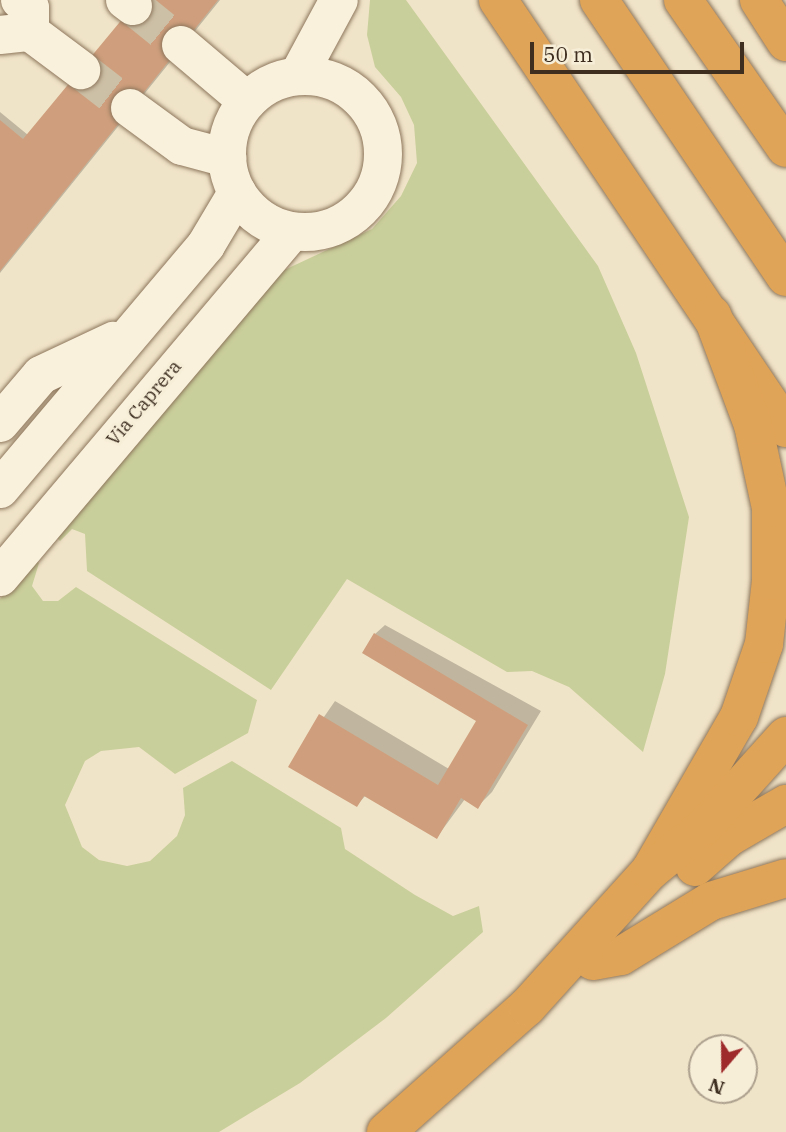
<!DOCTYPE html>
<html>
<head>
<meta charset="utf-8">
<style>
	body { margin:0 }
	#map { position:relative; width:786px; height:1132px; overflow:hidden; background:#f0e4c8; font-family:"IBM Plex Serif",serif }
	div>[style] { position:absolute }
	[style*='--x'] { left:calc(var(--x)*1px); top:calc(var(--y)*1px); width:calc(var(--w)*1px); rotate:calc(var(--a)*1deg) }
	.green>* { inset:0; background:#c9cf9b }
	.shadow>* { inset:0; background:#0003 }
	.building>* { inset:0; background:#cf9f7d }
	.minor-tunnel>* { height:38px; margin-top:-19px; transform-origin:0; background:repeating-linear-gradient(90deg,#ccc0a6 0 38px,transparent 0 57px) }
	.roads { filter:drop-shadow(0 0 2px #8d765c) drop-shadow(0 0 2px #8d765c) }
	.minor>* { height:38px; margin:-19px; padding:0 19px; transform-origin:19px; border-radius:19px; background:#faf1dc }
	.minor>.ring { margin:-19px; padding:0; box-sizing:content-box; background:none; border:38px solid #faf1dc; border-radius:50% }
	.highway>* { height:38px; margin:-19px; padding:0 19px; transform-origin:19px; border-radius:19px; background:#e0a458 }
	span { translate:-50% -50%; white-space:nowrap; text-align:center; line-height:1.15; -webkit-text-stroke:6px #f7eed8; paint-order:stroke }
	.street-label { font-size:19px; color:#3d2e20 }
	.north { position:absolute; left:688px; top:1034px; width:70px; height:70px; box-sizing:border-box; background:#f7eed8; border:2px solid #ada18e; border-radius:50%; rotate:200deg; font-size:19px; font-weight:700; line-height:28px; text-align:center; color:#3d2e20 }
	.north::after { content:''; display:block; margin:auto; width:24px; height:32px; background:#9e2a2b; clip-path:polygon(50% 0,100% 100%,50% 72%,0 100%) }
	.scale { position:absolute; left:530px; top:42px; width:214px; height:32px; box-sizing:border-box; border:4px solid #3d2e20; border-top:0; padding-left:9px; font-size:21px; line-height:24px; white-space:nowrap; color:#3d2e20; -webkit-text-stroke:5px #f7eed8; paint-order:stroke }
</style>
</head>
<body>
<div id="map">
	<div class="green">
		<div style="clip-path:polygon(370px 0,406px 0,598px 266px,636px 353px,689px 517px,665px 674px,643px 752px,569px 687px,532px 671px,507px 672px,347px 579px,271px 690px,87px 571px,85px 534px,72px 529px,60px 541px,52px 533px,280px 272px,372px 229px,401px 196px,417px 163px,414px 125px,401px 97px,375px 67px,367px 35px)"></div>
		<div style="clip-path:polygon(32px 558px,39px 563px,32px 586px,43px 601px,58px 601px,76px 587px,257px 700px,248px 733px,175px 774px,139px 747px,101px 751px,85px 761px,65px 805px,82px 847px,99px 860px,127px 866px,150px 861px,177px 836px,185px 815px,183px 788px,232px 761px,341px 828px,345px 849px,415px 895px,453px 916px,479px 906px,483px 932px,386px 1018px,300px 1083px,219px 1132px,0 1132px,0 599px)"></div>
	</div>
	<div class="shadow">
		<div style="clip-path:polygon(140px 0,220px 0,0 273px,0 112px,28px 135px)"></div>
		<div style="clip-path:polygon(385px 625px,541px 711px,492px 792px,478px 806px,465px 799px,437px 837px,366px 795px,357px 805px,290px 766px,335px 701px,449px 769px,484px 709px,375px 634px)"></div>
	</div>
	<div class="building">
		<div style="clip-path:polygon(138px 0,218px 0,0 271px,0 120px,23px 139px)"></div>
		<div style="clip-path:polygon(374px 633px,528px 725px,478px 809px,461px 798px,437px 839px,364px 796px,357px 807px,288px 767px,319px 714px,438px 785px,476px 721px,362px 653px)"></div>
	</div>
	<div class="minor-tunnel">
		<div style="--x:133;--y:6;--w:62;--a:39.1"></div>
		<div style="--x:81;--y:70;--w:62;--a:37.8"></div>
	</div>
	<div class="roads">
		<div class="minor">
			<div style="--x:20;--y:0;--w:13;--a:39"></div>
			<div style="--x:30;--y:8;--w:24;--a:90"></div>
			<div style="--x:125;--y:0;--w:10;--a:37"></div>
			<div style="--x:0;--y:35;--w:30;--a:-6"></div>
			<div style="--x:30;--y:32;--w:64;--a:36.7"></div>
			<div style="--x:181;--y:45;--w:87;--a:40.3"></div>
			<div class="ring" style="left:227px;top:76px;width:118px;height:118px"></div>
			<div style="--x:298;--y:76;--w:86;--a:-61.7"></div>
			<div style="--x:130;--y:108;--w:64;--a:36.2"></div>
			<div style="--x:182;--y:146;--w:47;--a:14.9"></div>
			<div style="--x:0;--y:423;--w:63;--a:-49.5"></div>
			<div style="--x:41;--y:375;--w:80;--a:-25.3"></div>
			<div style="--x:0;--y:489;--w:319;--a:-49.8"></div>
			<div style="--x:206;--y:245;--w:61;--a:-59.2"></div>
			<div style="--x:0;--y:577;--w:452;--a:-49.8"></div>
		</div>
		<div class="highway">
			<div style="--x:498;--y:0;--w:516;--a:56.06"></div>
			<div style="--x:599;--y:0;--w:334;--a:56"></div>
			<div style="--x:683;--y:0;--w:180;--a:55.2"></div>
			<div style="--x:759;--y:0;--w:50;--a:57.3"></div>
			<div style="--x:695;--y:867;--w:45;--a:-41.4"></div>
			<div style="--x:729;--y:837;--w:66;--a:-30.1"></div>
			<div style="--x:650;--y:871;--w:178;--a:-60"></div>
			<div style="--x:739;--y:717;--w:77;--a:-71.1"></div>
			<div style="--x:764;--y:644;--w:63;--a:-83.7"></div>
			<div style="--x:771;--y:581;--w:73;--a:-90"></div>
			<div style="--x:771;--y:508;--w:85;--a:-102.2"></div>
			<div style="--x:753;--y:425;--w:117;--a:-110.4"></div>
			<div style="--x:593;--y:961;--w:28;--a:-10"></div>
			<div style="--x:621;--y:956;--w:105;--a:-31.4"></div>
			<div style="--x:711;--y:901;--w:78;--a:-17"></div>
			<div style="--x:386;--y:1132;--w:188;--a:-41.6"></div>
			<div style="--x:527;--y:1007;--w:183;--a:-47.9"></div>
			<div style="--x:650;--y:871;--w:71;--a:-39.3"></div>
			<div style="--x:705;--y:826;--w:121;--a:-48"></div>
		</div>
	</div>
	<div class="street-label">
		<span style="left:144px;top:403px;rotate:-50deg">Via Caprera</span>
	</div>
	<div class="north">N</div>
	<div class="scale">50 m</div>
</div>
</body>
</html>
